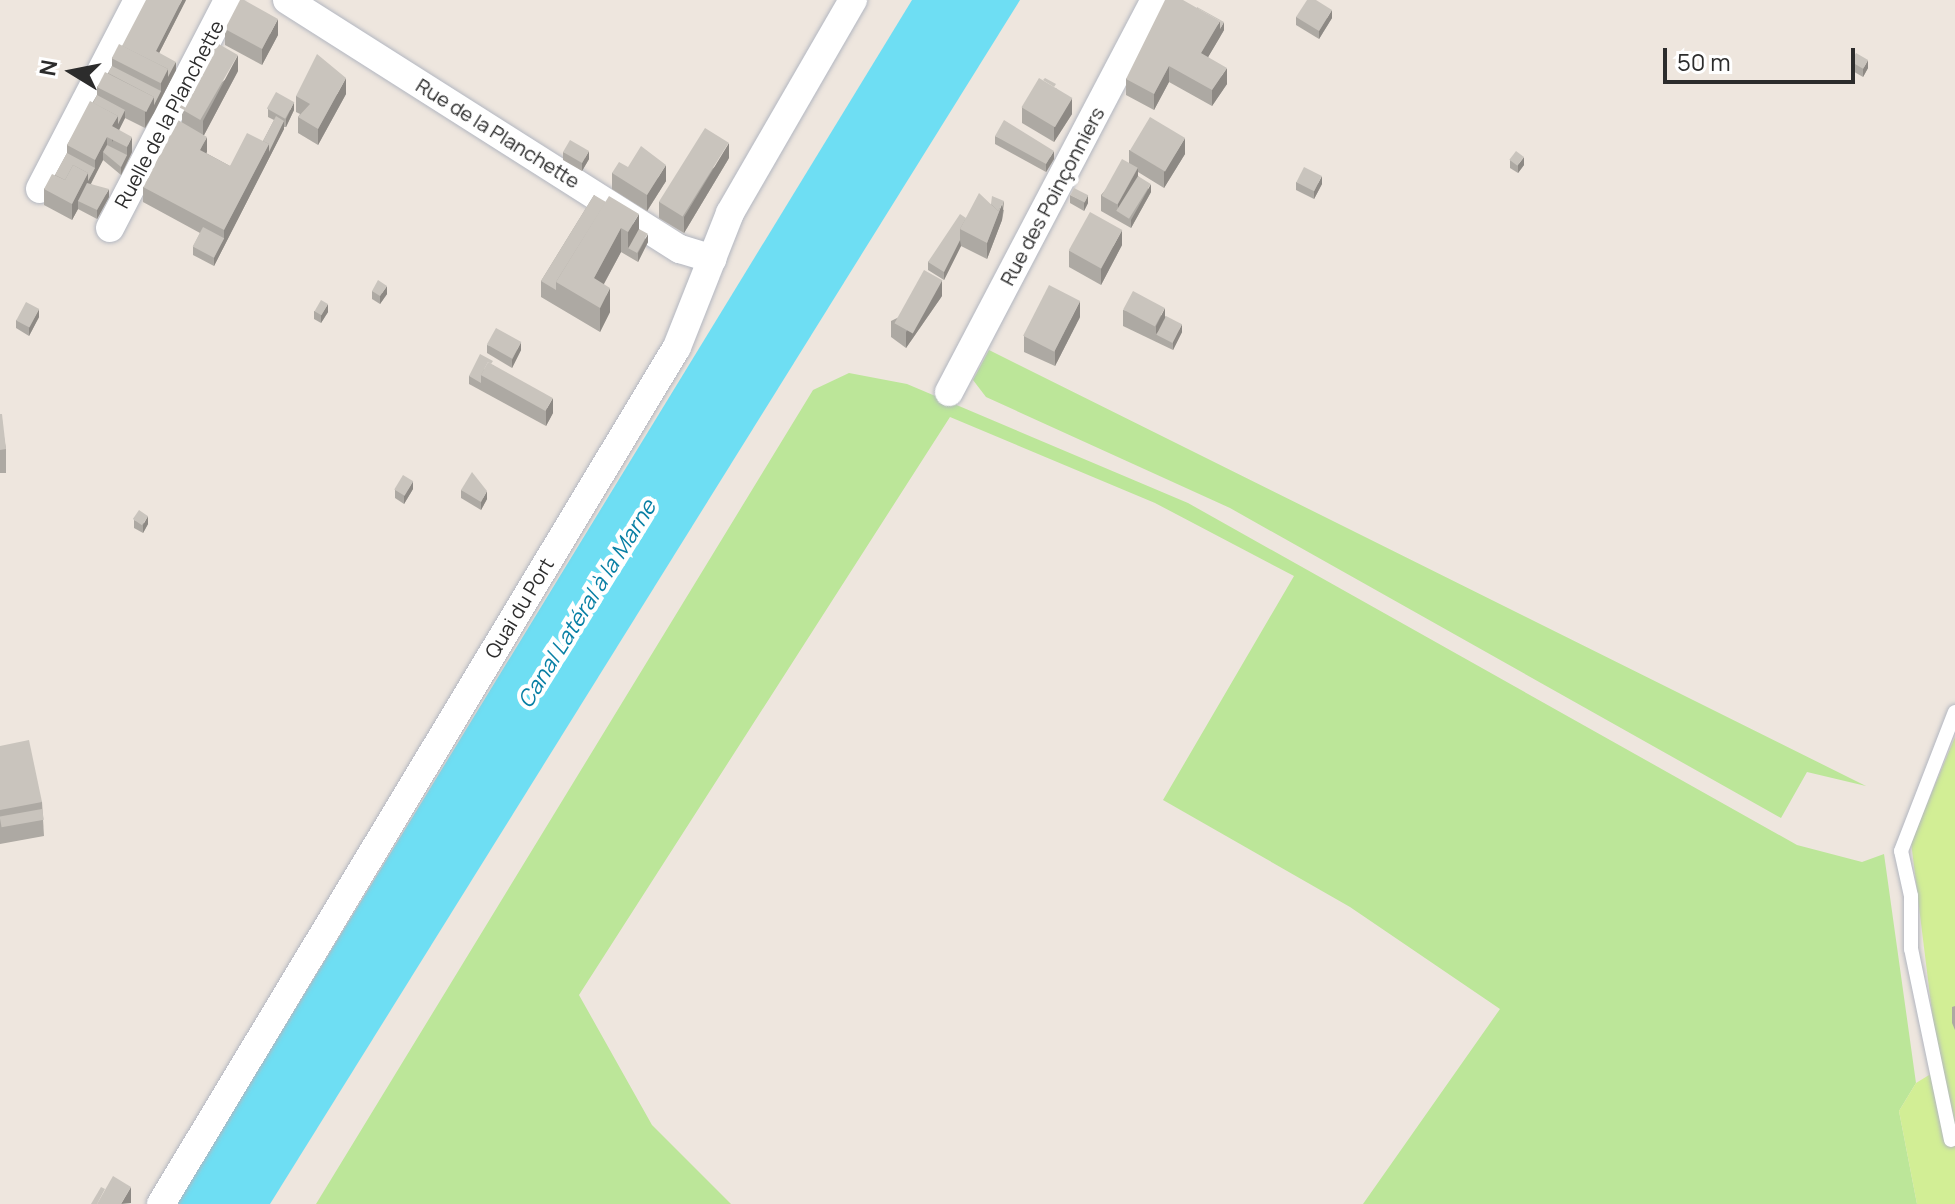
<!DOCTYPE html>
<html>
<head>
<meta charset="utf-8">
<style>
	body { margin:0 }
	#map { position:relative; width:1955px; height:1204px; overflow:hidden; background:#eee6de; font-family:Manrope,sans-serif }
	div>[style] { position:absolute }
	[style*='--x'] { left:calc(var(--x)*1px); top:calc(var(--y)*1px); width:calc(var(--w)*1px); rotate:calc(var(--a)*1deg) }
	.green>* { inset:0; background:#bce699 }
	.pitch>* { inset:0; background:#d2ee95 }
	.water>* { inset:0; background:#6edef3 }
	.roads { filter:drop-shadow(0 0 2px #b2b6c0) drop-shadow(0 0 2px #b2b6c0) }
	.lane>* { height:14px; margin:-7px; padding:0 7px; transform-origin:7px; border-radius:7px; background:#fff }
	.street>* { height:28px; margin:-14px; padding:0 14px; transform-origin:14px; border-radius:14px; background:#fff }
	.wall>* { inset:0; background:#ada9a3 }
	.shaded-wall>* { inset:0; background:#8d8984 }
	.building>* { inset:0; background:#c9c4bd; transform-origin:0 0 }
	span { translate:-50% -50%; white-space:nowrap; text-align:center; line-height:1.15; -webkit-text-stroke:8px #fff; paint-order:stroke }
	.street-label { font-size:20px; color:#2c2c2c }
	.water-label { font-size:22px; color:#087fa4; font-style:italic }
	.north { position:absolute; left:32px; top:32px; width:80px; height:80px; -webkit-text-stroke:6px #fff; paint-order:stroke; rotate:280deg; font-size:22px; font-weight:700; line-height:32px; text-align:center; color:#2c2c2c }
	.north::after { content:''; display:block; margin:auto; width:28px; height:36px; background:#2c2c2c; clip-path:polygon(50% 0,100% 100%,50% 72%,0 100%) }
	.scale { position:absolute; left:1663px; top:48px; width:192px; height:36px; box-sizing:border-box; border:4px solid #2c2c2c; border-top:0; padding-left:10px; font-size:24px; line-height:28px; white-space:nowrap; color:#2c2c2c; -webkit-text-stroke:6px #fff; paint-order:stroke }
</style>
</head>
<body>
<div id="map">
	<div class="green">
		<div style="clip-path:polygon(989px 350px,1866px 786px,1807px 772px,1781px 818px,1230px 508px,986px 397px,973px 380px)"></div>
		<div style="clip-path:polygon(849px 373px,907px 384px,1188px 503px,1797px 845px,1862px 862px,1884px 854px,1916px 1083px,1899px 1111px,1917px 1204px,1363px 1204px,1500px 1009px,1350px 907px,1163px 800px,1294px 576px,1155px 503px,950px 417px,579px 995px,652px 1125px,731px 1204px,316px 1204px,813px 390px)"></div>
	</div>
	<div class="pitch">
		<div style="clip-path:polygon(1955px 737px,1955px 1204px,1917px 1204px,1899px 1111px,1916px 1083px,1939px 1069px,1911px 842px)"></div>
	</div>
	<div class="water">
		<div style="clip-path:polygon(912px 0,1020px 0,270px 1204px,176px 1204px)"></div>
	</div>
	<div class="roads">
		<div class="lane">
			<div style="--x:1951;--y:1140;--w:195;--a:-101.8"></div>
			<div style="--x:1911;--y:949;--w:53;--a:-90"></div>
			<div style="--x:1911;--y:896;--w:46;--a:-102.5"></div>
			<div style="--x:1901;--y:851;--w:149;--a:-68.8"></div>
		</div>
		<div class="street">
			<div style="--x:287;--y:0;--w:465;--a:32.4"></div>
			<div style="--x:680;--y:249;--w:34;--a:17"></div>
			<div style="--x:40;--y:189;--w:213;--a:-62.6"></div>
			<div style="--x:110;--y:228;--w:257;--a:-62.6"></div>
			<div style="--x:949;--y:392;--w:443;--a:-62.3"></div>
			<div style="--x:161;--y:1204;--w:1000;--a:-58.95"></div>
			<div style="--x:677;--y:347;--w:144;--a:-68.4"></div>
			<div style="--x:730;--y:213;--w:246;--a:-60"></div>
		</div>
	</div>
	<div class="wall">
		<div style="clip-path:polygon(186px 0,159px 53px,176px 70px,145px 128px,125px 118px,119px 130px,132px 152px,121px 175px,103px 160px,91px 184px,109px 197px,97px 219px,78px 209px,72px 220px,44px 205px,44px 189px,55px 175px,67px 153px,67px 145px,97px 95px,97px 87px,108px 73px,112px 66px,112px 58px,122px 46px)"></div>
		<div style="clip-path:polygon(1197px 8px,1224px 30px,1208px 57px,1227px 84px,1212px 106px,1169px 82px,1154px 110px,1126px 95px,1126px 79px)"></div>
		<div style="clip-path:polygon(1296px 17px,1332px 18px,1319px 39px,1296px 25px)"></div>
		<div style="clip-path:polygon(225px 29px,278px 35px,262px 65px,225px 45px)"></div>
		<div style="clip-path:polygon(1851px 62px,1868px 68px,1863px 77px,1851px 70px)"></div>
		<div style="clip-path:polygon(238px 71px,204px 135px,206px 153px,230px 166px,263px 141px,274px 120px,268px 117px,268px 109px,294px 110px,286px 127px,284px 127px,284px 129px,214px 266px,193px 255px,193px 247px,200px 233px,143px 202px,143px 187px,182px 123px,182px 109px)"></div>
		<div style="clip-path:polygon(1056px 88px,1072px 114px,1054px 142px,1022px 123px,1022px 107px)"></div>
		<div style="clip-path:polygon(346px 94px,318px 145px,298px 133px,298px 117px,300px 114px,296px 112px,296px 96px)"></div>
		<div style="clip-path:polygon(995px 136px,1054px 159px,1046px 172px,995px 144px)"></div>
		<div style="clip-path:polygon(1129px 150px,1185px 154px,1164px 188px,1138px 172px,1138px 176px,1151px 192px,1131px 228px,1101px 211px,1101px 195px,1129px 163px)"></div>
		<div style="clip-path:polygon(563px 152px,589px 159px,582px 171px,563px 160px)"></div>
		<div style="clip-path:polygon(729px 158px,684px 233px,659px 218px,659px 202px)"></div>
		<div style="clip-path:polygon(1510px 160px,1524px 165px,1518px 173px,1510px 168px)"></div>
		<div style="clip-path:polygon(628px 167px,666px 181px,647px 211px,612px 189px,612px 173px)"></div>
		<div style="clip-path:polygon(1296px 182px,1322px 184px,1314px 199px,1296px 190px)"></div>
		<div style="clip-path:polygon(594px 195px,639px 229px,648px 242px,638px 262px,621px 252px,604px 284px,610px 312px,600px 332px,541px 297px,541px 281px)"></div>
		<div style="clip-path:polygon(1070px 195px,1088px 203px,1084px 211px,1070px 203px)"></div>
		<div style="clip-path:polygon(991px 204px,1004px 210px,1002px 220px,987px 259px,961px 246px,944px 280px,928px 270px,928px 262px,966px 218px)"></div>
		<div style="clip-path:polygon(1122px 245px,1101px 285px,1069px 267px,1069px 251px)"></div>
		<div style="clip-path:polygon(372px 291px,387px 294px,380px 304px,372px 299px)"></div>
		<div style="clip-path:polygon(942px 296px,906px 348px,891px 337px,891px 321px)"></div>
		<div style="clip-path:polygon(1123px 310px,1165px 316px,1182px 332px,1173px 350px,1123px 326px)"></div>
		<div style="clip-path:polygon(314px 311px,328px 312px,321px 323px,314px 319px)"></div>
		<div style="clip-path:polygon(39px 317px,29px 336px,16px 328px,16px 320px)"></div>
		<div style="clip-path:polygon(1080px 317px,1055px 366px,1024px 352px,1024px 336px)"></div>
		<div style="clip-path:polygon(487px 345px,521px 350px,512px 368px,487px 353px)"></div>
		<div style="clip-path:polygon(493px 365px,553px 413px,546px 426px,469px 384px,469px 376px)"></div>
		<div style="clip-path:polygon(0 414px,6px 449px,6px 473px,0 473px)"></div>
		<div style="clip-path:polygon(413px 489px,404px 504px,395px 498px,395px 490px)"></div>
		<div style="clip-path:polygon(461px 490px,487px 499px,481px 510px,461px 498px)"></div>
		<div style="clip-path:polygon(134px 520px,148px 524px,143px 533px,134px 528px)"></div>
		<div style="clip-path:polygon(0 746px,42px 802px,44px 836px,0 844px)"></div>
		<div style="clip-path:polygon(1955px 1006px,1955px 1030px,1952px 1023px,1952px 1007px)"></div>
	</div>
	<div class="shaded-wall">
		<div style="clip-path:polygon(182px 0,186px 0,156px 59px,156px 51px)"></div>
		<div style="clip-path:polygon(1332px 10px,1332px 18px,1319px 39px,1319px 31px)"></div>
		<div style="clip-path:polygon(278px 19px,278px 35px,262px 65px,262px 49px)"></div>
		<div style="clip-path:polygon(1220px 21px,1220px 37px,1201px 69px,1201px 53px)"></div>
		<div style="clip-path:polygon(1224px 22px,1224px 30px,1220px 37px,1220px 29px)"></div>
		<div style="clip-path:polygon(238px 55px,238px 71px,203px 137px,203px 121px)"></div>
		<div style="clip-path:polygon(1868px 60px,1868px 68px,1863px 77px,1863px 69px)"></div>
		<div style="clip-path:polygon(176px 62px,176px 70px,161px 99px,161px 83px,168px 69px)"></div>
		<div style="clip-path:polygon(1169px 66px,1169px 82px,1154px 110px,1154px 94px)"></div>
		<div style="clip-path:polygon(1227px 68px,1227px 84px,1212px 106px,1212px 90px)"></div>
		<div style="clip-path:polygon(346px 78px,346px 94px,318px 145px,318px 129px)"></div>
		<div style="clip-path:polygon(161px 91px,161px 99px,154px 113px,154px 105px)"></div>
		<div style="clip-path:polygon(154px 97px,154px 113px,145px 128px,145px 112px)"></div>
		<div style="clip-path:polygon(1072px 98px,1072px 114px,1054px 142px,1054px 126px)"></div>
		<div style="clip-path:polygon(294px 102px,294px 110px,286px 127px,286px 119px)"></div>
		<div style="clip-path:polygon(125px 110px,125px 118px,118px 132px,118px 124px)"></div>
		<div style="clip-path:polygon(118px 116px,118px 132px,112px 142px,112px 126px)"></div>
		<div style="clip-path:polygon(284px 121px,284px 129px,214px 266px,214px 258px,224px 238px,224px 230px,269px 144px)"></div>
		<div style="clip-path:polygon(107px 137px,107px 153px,103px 152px,103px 160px,88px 189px,88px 181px,95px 168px,95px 160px)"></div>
		<div style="clip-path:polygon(132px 137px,132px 152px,121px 175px,121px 167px,127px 155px,127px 147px)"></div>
		<div style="clip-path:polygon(207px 137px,207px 152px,200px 166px,200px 150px)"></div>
		<div style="clip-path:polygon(1185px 138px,1185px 154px,1164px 188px,1164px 172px)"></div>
		<div style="clip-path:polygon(729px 143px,729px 158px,684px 233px,684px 217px)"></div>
		<div style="clip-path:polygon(589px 151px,589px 159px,582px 171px,582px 163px)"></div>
		<div style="clip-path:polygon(1054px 151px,1054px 159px,1046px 172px,1046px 164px)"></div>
		<div style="clip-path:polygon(1524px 157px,1524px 165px,1518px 173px,1518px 165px)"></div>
		<div style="clip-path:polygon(666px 165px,666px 181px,647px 211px,647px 195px)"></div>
		<div style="clip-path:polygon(1138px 168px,1138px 184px,1118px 212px,1118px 204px)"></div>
		<div style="clip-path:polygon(88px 173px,88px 189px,78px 201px,78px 209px,72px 220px,72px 204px)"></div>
		<div style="clip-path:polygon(1322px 176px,1322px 184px,1314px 199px,1314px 191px)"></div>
		<div style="clip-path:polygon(1151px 184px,1151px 192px,1131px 228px,1131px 220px)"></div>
		<div style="clip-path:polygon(109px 189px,109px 197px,97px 219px,97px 210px)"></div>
		<div style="clip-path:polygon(1088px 195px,1088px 203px,1084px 211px,1084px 203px)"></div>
		<div style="clip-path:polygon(1004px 201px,1002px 220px,987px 259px,987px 243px,1002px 204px)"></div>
		<div style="clip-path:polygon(639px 214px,639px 237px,628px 248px,628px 232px)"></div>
		<div style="clip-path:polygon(621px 228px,621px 252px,594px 302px,594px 278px)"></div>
		<div style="clip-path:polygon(1122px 230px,1122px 245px,1101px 285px,1101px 269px)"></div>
		<div style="clip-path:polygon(648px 234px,648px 242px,638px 262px,638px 253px)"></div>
		<div style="clip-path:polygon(960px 240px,961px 246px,944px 280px,944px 272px)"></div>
		<div style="clip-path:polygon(942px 280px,942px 296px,906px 348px,906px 332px)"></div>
		<div style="clip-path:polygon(387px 286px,387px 294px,380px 304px,380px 296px)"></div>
		<div style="clip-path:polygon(610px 288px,610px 312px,600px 332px,600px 308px)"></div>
		<div style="clip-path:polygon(1080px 301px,1080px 317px,1055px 366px,1055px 350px)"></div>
		<div style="clip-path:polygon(328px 304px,328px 312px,321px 323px,321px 315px)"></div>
		<div style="clip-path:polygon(1165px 308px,1165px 324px,1156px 334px,1156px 326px)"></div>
		<div style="clip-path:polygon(39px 309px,39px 317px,29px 336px,29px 327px)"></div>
		<div style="clip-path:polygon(1182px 324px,1182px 332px,1173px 350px,1173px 342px)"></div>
		<div style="clip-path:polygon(521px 342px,521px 350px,512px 368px,512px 360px)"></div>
		<div style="clip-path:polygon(553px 398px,553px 413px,546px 426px,546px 410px)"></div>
		<div style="clip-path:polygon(413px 481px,413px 489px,404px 504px,404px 496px)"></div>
		<div style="clip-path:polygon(487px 491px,487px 499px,481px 510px,481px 502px)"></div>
		<div style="clip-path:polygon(148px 516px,148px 524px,143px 533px,143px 525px)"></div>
		<div style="clip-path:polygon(131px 1187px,131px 1203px,121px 1204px)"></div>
	</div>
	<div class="building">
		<div style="clip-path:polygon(146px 0,182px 0,156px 51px,176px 62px,168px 77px,168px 69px,122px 46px)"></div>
		<div style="clip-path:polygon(240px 0,244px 0,278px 19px,262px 49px,225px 29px)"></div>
		<div style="clip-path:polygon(1165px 0,1183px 0,1220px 21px,1201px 53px,1227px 68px,1212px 90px,1169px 66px,1154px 94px,1126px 79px)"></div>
		<div style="clip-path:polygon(1307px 0,1316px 0,1332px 10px,1319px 31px,1296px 17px)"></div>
		<div style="clip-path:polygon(1197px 7px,1224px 22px,1220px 29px,1220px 21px,1197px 8px)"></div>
		<div style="left:217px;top:43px;width:24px;height:75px;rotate:30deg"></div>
		<div style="left:119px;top:44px;width:55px;height:16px;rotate:27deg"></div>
		<div style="left:1856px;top:53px;width:14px;height:10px;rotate:30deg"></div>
		<div style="clip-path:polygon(317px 54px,346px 78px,318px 129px,298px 117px,310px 104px,296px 96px)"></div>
		<div style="clip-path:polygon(112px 66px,161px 91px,154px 105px,154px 97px,108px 73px)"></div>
		<div style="left:105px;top:72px;width:55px;height:17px;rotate:27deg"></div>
		<div style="left:1039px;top:78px;width:39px;height:34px;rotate:31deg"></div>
		<div style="clip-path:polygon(1045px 78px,1056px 84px,1054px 87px,1043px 80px)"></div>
		<div style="left:276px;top:92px;width:21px;height:19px;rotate:29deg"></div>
		<div style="clip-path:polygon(97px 95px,125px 110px,118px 124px,118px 116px,93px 103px)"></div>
		<div style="clip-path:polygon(90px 101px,118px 116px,112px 126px,132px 137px,127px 147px,107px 137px,95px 160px,67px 145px)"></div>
		<div style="clip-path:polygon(276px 116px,284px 121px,269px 152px,269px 144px,263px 141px)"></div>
		<div style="left:1150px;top:117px;width:41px;height:39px;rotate:31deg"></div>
		<div style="clip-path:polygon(178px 120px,207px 137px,200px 150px,230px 166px,247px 133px,269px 144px,224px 230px,143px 187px)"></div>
		<div style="clip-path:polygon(1004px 120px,1054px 151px,1046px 164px,995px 136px)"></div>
		<div style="left:705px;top:128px;width:28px;height:87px;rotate:32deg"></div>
		<div style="left:570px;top:140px;width:22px;height:14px;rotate:30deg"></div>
		<div style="clip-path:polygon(107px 145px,127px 155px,121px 167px,103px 152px)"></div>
		<div style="clip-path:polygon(641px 146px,666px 165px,647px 195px,612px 173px,619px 162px,628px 167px)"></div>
		<div style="left:1516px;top:151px;width:10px;height:11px;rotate:37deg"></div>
		<div style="clip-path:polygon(67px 153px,95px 168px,88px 181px,88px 173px,73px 165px,65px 180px,55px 175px)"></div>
		<div style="left:1122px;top:159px;width:18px;height:42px;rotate:29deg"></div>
		<div style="clip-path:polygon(73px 165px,88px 173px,72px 204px,44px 189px,52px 174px,65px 180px)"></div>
		<div style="left:1304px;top:167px;width:20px;height:17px;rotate:27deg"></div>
		<div style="left:1138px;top:176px;width:15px;height:41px;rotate:32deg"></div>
		<div style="clip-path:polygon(87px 183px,109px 189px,97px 210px,78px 201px)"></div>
		<div style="left:1074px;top:188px;width:16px;height:8px;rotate:27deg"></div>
		<div style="clip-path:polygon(979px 193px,998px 211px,1002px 204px,987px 243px,960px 229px)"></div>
		<div style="clip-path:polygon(594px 195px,606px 202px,556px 282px,556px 290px,541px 281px)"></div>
		<div style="clip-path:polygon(609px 196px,639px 214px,628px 232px,621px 228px,594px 278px,610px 288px,600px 308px,556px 282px)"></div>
		<div style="clip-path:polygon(992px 196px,1004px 201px,1002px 208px,1002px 204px,998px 211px,991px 204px)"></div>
		<div style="left:1090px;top:212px;width:37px;height:44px;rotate:29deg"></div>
		<div style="clip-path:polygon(960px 214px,966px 218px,960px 229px,960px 240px,944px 272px,928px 262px)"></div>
		<div style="left:203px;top:227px;width:24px;height:22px;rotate:28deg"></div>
		<div style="left:639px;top:229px;width:10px;height:22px;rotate:29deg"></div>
		<div style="left:924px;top:270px;width:21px;height:61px;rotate:29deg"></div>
		<div style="clip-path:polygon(378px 280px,387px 286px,380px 296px,372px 291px)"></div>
		<div style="left:1049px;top:285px;width:35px;height:57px;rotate:27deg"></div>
		<div style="left:1133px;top:291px;width:36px;height:21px;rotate:28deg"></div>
		<div style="left:321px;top:300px;width:8px;height:13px;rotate:30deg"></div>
		<div style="left:26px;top:302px;width:15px;height:21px;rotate:28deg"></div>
		<div style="left:1166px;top:316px;width:18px;height:21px;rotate:27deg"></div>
		<div style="left:496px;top:328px;width:29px;height:19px;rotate:29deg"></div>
		<div style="clip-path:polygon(480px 354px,493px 361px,491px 364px,488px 362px,481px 375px,481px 383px,469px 376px)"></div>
		<div style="left:488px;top:362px;width:74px;height:15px;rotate:29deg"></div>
		<div style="clip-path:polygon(0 414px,2px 414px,6px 449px,0 450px)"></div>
		<div style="clip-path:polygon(472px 472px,487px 491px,481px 502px,461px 490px)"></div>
		<div style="left:403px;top:475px;width:12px;height:17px;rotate:31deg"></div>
		<div style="left:139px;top:510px;width:11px;height:11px;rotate:34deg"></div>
		<div style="clip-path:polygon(29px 740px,42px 802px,0 810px,0 746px)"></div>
		<div style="left:42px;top:809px;width:11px;height:43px;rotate:80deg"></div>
		<div style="clip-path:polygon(113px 1176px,131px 1187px,121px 1204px,97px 1204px)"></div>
		<div style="clip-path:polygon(101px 1187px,105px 1189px,97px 1204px,91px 1204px)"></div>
	</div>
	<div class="street-label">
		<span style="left:169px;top:114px;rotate:-62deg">Ruelle de la Planchette</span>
		<span style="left:498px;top:133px;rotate:32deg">Rue de la Planchette</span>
		<span style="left:1052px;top:196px;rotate:-62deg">Rue des Poinçonniers</span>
		<span style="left:519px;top:608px;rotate:-59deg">Quai du Port</span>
	</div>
	<div class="water-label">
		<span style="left:587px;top:604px;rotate:-58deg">Canal Latéral à la Marne</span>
	</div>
	<div class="north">N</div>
	<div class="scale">50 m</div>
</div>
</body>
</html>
